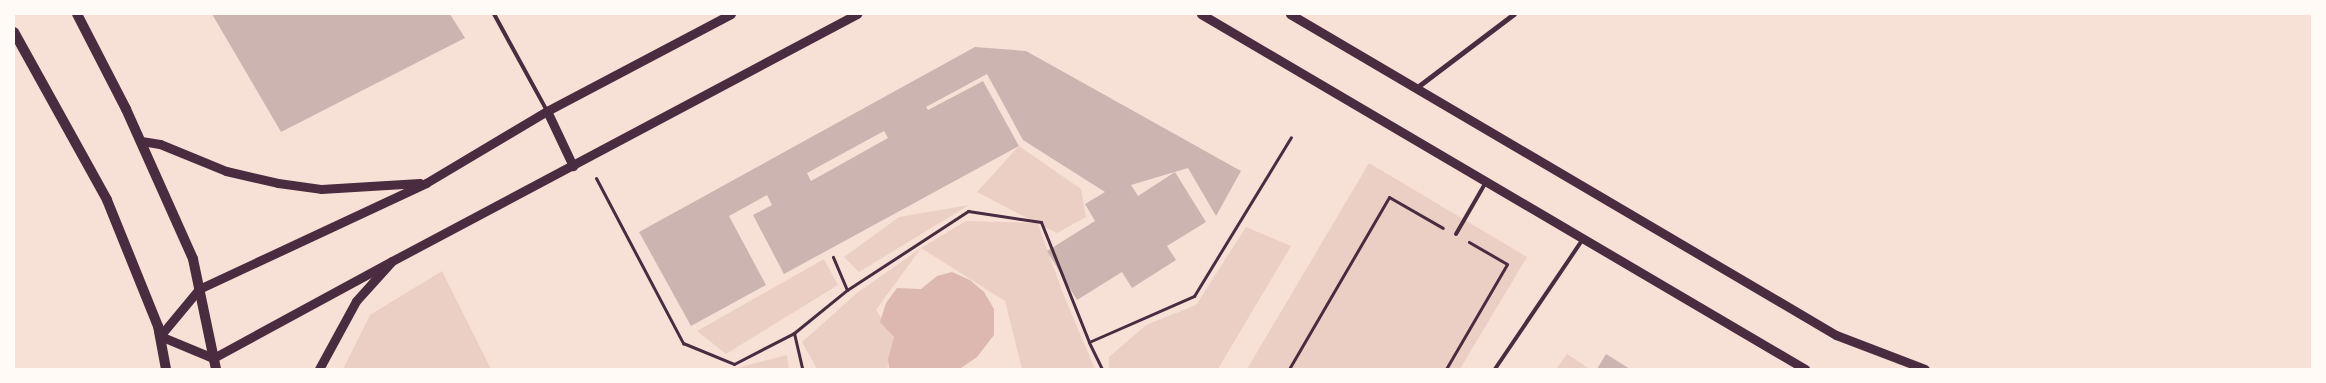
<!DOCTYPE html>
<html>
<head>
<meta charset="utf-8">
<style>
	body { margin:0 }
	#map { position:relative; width:2326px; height:383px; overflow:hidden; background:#f7e1d7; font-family:"DejaVu Sans",sans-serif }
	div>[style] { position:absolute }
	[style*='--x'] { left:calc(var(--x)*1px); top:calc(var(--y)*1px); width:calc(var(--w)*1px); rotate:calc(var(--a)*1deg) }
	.green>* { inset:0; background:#ebcfc5 }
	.water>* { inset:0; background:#dcb8b0 }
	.building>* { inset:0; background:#ccb4b1 }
	.path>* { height:3px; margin:-1.5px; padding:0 1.5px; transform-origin:1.5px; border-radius:1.5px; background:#4a2c40 }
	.service>* { height:4px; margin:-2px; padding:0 2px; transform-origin:2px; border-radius:2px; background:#4a2c40 }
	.minor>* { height:5px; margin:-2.5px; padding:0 2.5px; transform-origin:2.5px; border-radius:2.5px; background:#4a2c40 }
	.tertiary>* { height:9px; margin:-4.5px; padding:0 4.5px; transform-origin:4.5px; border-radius:4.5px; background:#4a2c40 }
	.secondary>* { height:10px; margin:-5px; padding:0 5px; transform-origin:5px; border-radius:5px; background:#4a2c40 }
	span { translate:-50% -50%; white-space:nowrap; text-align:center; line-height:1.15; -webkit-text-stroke:5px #fffaf5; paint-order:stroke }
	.frame { position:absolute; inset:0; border:15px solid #fffaf5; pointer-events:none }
</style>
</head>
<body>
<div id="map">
	<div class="green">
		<div style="clip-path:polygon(1019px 146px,1081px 189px,1086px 217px,1057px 233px,1038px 224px,1064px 296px,1095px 369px,1022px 369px,1005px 301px,921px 248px,876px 310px,894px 337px,887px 369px,817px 369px,802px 342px,857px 293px,921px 248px,966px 221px,1037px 223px,977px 192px)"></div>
		<div style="clip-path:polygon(1369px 163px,1527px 257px,1460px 369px,1247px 369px)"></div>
		<div style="clip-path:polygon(969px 205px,859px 272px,844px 257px,899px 217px)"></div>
		<div style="clip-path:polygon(1246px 227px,1291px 246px,1218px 369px,1109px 369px,1109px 357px,1146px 325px,1196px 305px)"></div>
		<div style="clip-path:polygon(824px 259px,838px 285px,726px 354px,697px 331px)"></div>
		<div style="clip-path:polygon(442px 271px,491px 369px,343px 369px,370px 315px)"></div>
		<div style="clip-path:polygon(1567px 354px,1590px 369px,1556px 369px)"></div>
		<div style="clip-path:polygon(787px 355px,789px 369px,733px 369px)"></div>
	</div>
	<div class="water">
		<div style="clip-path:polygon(952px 272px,970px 280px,984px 292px,994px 309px,994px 335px,977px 357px,961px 368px,889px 369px,888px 359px,894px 337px,880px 322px,886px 303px,897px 288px,921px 289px,937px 276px)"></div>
	</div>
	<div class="building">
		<div style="clip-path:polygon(212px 14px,450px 14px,465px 38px,281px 132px)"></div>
		<div style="clip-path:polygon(evenodd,975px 47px,1026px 51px,1241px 171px,1216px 216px,1188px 168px,1131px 185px,1138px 196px,1175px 172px,1206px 222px,1167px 246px,1176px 260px,1132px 288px,1122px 272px,1077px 300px,1047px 251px,1095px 221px,1085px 204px,1105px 192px,1023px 140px,987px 74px,926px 107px,928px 110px,983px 81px,1019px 146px,784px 274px,753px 215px,772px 205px,767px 195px,729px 216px,766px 285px,691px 326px,639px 232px,975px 47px,884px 131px,888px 138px,811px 181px,807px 173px,884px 131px)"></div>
		<div style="clip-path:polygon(1606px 354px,1630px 369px,1597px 369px)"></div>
	</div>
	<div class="path">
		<div style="--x:596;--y:178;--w:187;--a:62.2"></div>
		<div style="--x:683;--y:343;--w:55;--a:22.4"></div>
		<div style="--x:734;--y:364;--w:68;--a:-27.3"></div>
		<div style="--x:794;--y:333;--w:68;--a:-39.1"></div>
		<div style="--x:847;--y:290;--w:36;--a:-113"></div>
		<div style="--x:847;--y:290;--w:145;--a:-33.1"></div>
		<div style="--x:968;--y:211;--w:74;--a:8.6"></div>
		<div style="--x:1041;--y:222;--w:129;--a:68.2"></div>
		<div style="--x:794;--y:333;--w:37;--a:77"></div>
		<div style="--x:1102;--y:369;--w:30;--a:-116"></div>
		<div style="--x:1089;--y:342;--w:115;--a:-23.7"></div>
		<div style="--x:1194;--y:296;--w:186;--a:-58.6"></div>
		<div style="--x:1289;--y:369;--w:199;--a:-59.8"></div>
		<div style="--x:1389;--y:197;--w:62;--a:29.9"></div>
		<div style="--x:1446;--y:369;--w:121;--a:-59.8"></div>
		<div style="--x:1507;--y:264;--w:44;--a:-149.9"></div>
	</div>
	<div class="service">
		<div style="--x:494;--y:14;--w:111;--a:61.3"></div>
		<div style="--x:1456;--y:234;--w:60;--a:-60"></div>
		<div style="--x:1495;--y:369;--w:157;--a:-55.9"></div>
	</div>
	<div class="minor">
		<div style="--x:1416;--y:88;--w:123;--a:-37.1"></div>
	</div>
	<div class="tertiary">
		<div style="--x:1201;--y:14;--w:701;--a:30.44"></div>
		<div style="--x:1290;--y:14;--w:633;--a:30.45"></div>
		<div style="--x:1836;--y:335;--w:95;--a:20.9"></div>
		<div style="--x:547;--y:111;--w:61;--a:64.7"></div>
		<div style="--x:141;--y:141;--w:19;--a:9"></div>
		<div style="--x:160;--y:144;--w:71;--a:22.2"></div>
		<div style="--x:226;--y:171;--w:53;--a:13"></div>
		<div style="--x:278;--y:183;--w:43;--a:7.9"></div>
		<div style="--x:321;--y:189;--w:99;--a:-3.5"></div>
		<div style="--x:392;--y:261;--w:204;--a:151.5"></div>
		<div style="--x:213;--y:358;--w:57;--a:-157.5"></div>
		<div style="--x:160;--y:336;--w:61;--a:-50.3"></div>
		<div style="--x:199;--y:289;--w:251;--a:-25"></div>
		<div style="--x:426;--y:183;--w:141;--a:-30.8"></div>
		<div style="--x:547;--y:111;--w:208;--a:-27.8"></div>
		<div style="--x:319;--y:369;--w:77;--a:-61.4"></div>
		<div style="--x:356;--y:301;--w:54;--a:-48"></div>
		<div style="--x:392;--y:261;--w:527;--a:-27.98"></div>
	</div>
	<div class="secondary">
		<div style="--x:77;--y:14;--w:107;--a:62.7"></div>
		<div style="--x:126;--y:109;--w:164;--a:65.9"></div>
		<div style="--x:193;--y:259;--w:112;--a:78.2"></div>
		<div style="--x:14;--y:32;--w:192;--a:61"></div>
		<div style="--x:107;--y:200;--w:136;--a:68"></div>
		<div style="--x:158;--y:326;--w:44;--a:79.5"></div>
	</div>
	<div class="frame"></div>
</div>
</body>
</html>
